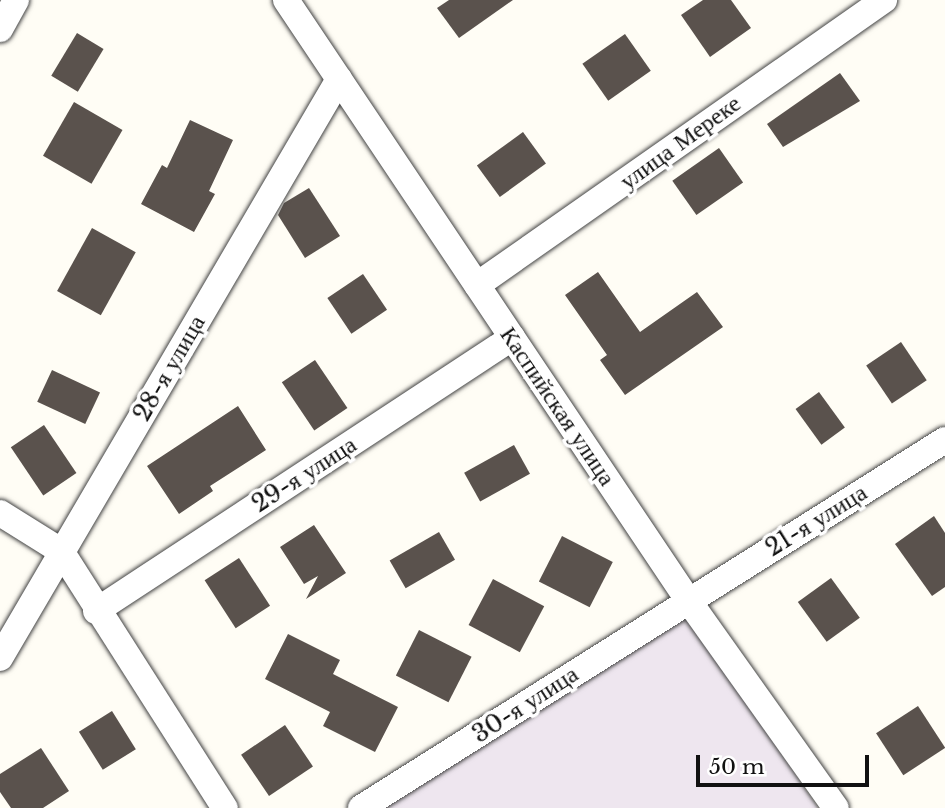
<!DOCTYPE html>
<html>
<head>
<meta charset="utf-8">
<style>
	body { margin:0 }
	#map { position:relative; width:945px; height:808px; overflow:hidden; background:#fffdf5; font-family:"Libre Baskerville",serif }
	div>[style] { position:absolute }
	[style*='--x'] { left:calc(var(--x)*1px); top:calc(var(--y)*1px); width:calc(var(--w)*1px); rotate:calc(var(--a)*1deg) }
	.industrial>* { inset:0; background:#eee6ef }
	.building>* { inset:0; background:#5a524d; transform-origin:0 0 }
	.roads { filter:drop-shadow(0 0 2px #444) drop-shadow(0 0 2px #444) }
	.street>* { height:26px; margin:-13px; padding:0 13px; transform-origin:13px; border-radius:13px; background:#fff }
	span { translate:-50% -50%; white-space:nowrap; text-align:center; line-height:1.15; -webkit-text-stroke:7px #fff; paint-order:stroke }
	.street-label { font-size:24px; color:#111 }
	.scale { position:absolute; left:696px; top:755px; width:173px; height:32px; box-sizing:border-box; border:4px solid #111; border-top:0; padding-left:9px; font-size:21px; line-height:24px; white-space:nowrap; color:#111; -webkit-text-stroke:5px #fff; paint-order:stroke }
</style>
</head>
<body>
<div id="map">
	<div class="industrial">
		<div style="clip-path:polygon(686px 614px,818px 808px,384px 808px)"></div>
	</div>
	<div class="building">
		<div style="clip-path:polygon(449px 0,513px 0,459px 38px,437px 8px)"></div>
		<div style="clip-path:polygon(703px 0,731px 0,751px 28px,710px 57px,681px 15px)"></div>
		<div style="left:77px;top:33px;width:31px;height:50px;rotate:31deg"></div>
		<div style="left:625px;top:34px;width:45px;height:52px;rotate:55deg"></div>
		<div style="clip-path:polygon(840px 73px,860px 101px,783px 147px,767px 124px)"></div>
		<div style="left:74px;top:102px;width:56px;height:62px;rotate:30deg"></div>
		<div style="clip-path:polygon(190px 120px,233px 140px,209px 191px,215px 194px,194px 232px,141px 204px,162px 165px,167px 168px)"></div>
		<div style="left:523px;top:132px;width:39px;height:57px;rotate:54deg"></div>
		<div style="left:719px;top:148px;width:42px;height:57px;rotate:55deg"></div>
		<div style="clip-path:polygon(309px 188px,340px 236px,305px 258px,278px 215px,284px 203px)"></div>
		<div style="left:92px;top:228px;width:50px;height:72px;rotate:29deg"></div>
		<div style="clip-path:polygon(598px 272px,640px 332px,697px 292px,723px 327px,625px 395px,600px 360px,607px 355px,565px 295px)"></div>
		<div style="left:363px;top:274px;width:43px;height:43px;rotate:56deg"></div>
		<div style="left:901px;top:342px;width:46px;height:42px;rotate:56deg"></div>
		<div style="left:315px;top:360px;width:58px;height:40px;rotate:56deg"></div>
		<div style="left:52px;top:370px;width:53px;height:35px;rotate:25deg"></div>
		<div style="left:819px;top:392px;width:44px;height:29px;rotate:54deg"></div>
		<div style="clip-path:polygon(238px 406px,266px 450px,210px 486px,213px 491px,179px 514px,147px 466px)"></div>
		<div style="left:44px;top:425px;width:58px;height:40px;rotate:56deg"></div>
		<div style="left:514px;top:445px;width:33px;height:57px;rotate:61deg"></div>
		<div style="clip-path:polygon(934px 516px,945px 533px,945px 587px,932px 596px,895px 544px)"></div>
		<div style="clip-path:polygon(314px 525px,346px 573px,306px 599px,318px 576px,304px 584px,280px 547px)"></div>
		<div style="left:439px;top:532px;width:32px;height:57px;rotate:60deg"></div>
		<div style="left:562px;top:536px;width:57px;height:51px;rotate:27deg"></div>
		<div style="left:239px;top:558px;width:57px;height:41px;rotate:57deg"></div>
		<div style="left:831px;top:578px;width:49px;height:41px;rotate:54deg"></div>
		<div style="left:493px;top:579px;width:58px;height:52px;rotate:28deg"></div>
		<div style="left:419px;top:630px;width:59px;height:51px;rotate:27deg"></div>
		<div style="clip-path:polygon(288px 634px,340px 660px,333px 674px,398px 707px,375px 752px,323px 726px,330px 712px,265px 679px)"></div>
		<div style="left:918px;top:706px;width:50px;height:50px;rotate:57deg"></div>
		<div style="left:112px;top:711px;width:45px;height:39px;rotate:58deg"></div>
		<div style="left:285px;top:725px;width:50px;height:53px;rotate:56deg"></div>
		<div style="clip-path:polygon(41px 748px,69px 791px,43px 808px,11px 808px,0 792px,0 774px)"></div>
	</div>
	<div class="roads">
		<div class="street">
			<div style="--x:286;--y:0;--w:722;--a:56.18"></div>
			<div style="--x:688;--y:600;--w:255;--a:54.6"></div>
			<div style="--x:0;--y:29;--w:33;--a:-61"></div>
			<div style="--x:477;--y:285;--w:497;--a:-35"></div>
			<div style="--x:0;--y:513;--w:72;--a:31.9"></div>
			<div style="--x:61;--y:551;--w:305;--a:57.5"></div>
			<div style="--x:96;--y:611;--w:498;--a:-33.3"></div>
			<div style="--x:0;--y:658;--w:671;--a:-59.65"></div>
			<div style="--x:361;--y:808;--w:690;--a:-32.22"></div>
		</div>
	</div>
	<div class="street-label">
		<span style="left:680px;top:142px;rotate:-36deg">улица Мереке</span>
		<span style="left:169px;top:368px;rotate:-60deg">28-я улица</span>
		<span style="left:558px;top:406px;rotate:56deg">Каспийская улица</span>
		<span style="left:304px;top:474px;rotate:-33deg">29-я улица</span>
		<span style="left:816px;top:520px;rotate:-32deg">21-я улица</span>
		<span style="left:525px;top:704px;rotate:-33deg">30-я улица</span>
	</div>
	<div class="scale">50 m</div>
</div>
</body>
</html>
